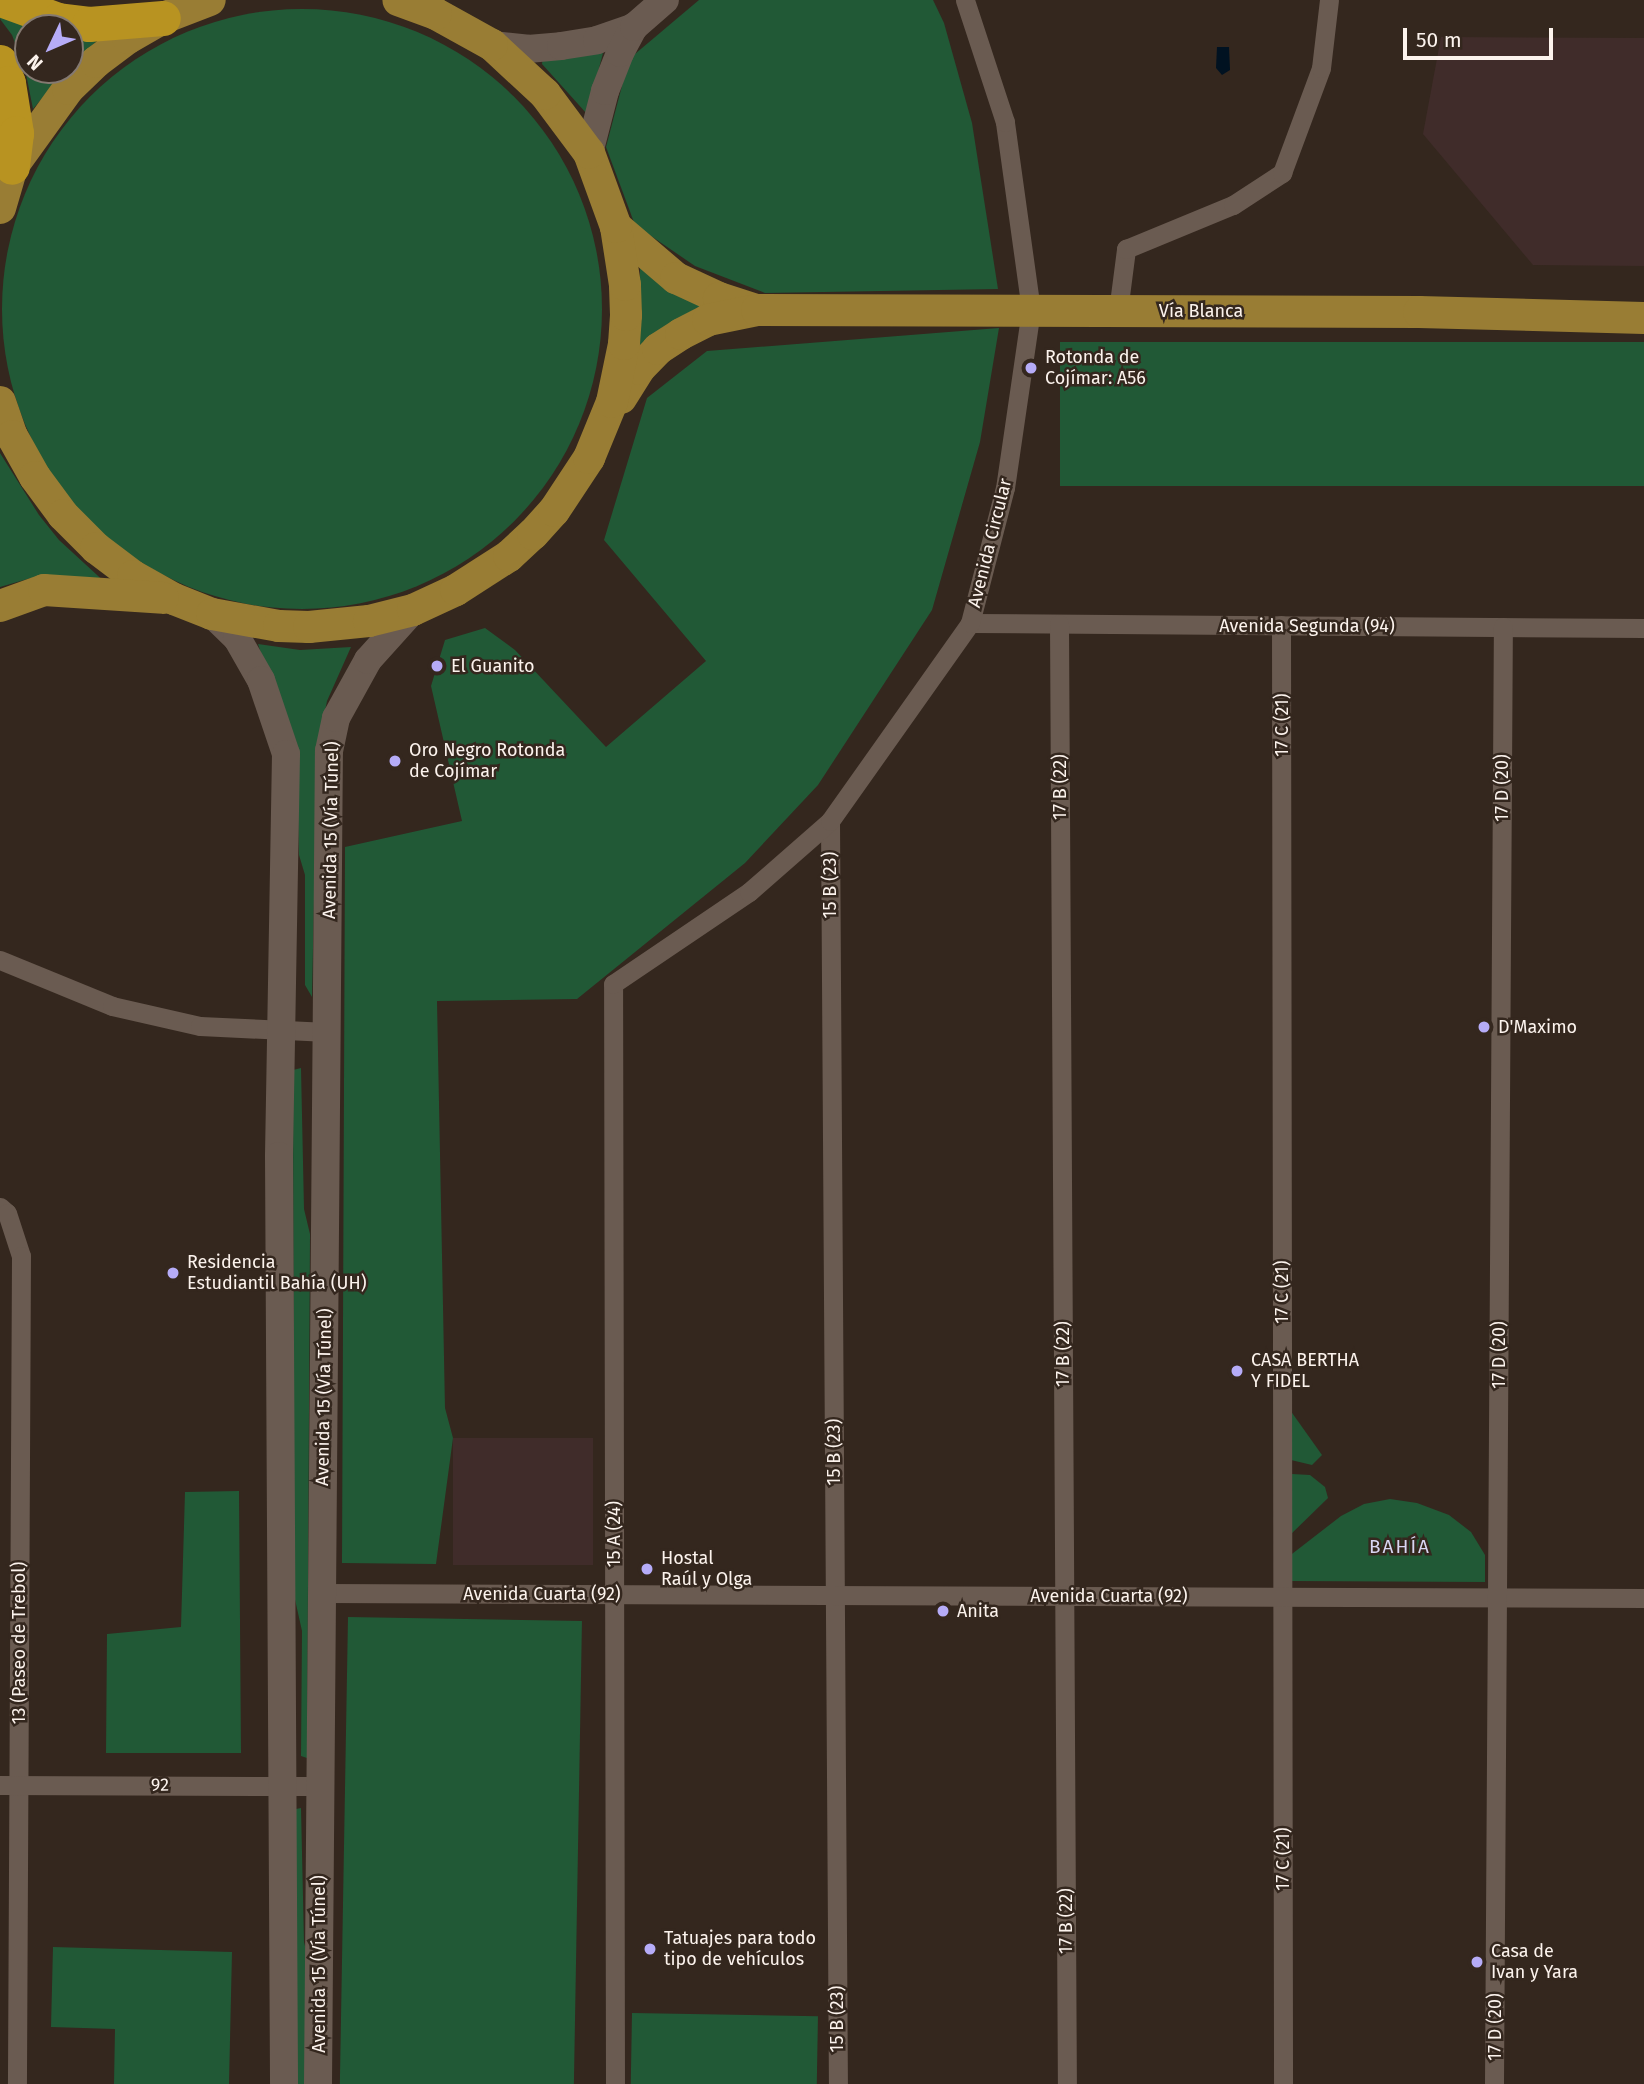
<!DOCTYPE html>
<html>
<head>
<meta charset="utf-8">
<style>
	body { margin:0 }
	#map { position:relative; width:1644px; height:2084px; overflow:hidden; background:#34271e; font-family:"Fira Sans",sans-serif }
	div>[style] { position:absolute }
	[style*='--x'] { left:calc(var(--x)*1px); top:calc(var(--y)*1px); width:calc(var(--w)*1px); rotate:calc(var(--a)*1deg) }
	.industrial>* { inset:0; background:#402c2a; transform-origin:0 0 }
	.green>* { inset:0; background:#215936; transform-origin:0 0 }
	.round { border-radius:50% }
	.water>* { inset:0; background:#011221 }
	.street>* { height:19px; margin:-9.5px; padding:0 9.5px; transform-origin:9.5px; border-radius:9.5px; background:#6a5b51 }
	.secondary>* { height:28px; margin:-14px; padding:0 14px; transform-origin:14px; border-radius:14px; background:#6a5b51 }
	.primary>* { height:32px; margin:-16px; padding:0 16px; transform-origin:16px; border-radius:16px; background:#997d34 }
	.highway>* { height:35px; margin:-17.5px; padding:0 17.5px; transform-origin:17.5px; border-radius:17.5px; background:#b89321 }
	.dots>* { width:19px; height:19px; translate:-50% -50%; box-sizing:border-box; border:4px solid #34271e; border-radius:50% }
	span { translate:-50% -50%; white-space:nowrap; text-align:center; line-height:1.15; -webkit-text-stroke:5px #34271e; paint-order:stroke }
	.street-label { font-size:18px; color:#fcf3ed }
	.poi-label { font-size:18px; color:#fcf3ed }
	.left { translate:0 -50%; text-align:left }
	.neighbourhood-label { font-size:19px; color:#d8d6f3; letter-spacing:2px }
	.north { position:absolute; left:14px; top:14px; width:70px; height:70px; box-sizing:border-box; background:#34271e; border:2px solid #847971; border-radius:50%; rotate:226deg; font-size:19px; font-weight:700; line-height:28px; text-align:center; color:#fcf3ed }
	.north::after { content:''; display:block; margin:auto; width:24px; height:32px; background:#b6acf8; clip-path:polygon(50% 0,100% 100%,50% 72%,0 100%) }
	.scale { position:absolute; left:1403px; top:28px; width:150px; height:32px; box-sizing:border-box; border:4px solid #fcf3ed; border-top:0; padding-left:9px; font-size:21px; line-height:24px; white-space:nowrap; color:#fcf3ed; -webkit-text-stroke:5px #34271e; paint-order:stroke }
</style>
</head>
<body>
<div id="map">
	<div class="industrial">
		<div style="clip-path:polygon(1441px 37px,1644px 38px,1644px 266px,1533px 265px,1423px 134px)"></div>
		<div style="left:453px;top:1438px;width:140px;height:127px"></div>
	</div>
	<div class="green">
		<div style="clip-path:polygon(699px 0,933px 0,944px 23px,972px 123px,998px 289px,765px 293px,695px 266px,635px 225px,606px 147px,629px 59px)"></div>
		<div class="round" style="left:2px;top:9px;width:600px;height:600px"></div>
		<div style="clip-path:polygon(0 10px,47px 28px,28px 28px,28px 70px,66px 70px,33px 109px,25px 69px,12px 35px,0 19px)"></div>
		<div style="clip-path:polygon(70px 31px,101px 37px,70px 66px)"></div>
		<div style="clip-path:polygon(603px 53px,587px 114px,542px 64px,543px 56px)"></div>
		<div style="clip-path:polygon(640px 265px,704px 304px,662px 328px,640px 345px)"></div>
		<div style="clip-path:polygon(999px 328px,980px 442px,932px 610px,818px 785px,745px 863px,577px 999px,437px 1001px,445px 1408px,453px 1438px,436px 1564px,342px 1563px,345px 847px,462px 821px,431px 686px,445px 640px,485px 628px,515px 650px,606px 747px,706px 661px,604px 540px,647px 398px,707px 351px)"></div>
		<div style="left:1060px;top:342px;width:584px;height:144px"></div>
		<div style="clip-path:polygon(0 453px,39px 515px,59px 540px,109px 586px,31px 578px,0 587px)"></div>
		<div style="clip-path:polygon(258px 644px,300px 650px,351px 647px,327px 701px,317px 751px,312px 997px,305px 985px,305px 875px,299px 855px,297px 765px)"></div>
		<div style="clip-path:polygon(301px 1068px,304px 1209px,310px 1234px,307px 1758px,301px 1756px,302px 1631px,294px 1595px,293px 1070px)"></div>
		<div style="clip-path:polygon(1290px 1410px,1322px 1455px,1312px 1465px,1291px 1460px)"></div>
		<div style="clip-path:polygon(1292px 1474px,1310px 1475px,1325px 1487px,1328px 1498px,1288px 1537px)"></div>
		<div style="clip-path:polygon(239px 1491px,241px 1753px,106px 1753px,107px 1634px,181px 1627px,185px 1492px)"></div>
		<div style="clip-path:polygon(1390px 1499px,1417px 1503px,1449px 1515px,1471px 1532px,1485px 1555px,1485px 1582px,1289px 1581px,1288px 1557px,1341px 1516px,1364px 1504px)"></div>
		<div style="left:348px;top:1617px;width:234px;height:467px;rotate:1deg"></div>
		<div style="clip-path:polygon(301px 1808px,304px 1942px,311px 1970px,311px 2084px,296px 2084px,296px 1809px)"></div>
		<div style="clip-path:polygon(53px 1947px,232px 1952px,229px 2084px,114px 2084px,115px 2029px,51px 2027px)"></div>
		<div style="left:632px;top:2013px;width:186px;height:71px;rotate:1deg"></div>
	</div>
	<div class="water">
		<div style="clip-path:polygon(1217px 47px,1229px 47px,1230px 70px,1222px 75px,1216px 68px)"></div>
	</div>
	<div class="street">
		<div style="--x:1118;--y:311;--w:63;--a:-82.6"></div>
		<div style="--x:1126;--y:249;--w:116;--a:-22.4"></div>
		<div style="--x:1233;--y:205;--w:59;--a:-33.1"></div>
		<div style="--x:1282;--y:173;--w:112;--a:-69.6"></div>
		<div style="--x:1321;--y:68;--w:68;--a:-83.3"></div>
		<div style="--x:970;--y:623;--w:674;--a:0.43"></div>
		<div style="--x:1059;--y:624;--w:1460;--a:89.69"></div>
		<div style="--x:1281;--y:625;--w:1459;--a:89.92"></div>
		<div style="--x:830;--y:821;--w:1263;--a:89.64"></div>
		<div style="--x:0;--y:960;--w:121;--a:22.3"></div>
		<div style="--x:112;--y:1006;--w:90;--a:12.8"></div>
		<div style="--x:200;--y:1026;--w:128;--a:2.7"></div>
		<div style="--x:0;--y:1207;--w:9;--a:41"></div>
		<div style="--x:7;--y:1213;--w:45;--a:72"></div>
		<div style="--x:21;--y:1256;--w:828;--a:90.28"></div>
		<div style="--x:322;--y:1593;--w:1322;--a:0.22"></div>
		<div style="--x:0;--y:1785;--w:320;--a:0.2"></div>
		<div style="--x:615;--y:2084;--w:1100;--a:-90.1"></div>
		<div style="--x:613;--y:984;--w:164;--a:-34.1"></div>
		<div style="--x:749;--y:892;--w:108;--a:-41.2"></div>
		<div style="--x:830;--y:821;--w:242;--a:-54.7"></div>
		<div style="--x:970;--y:623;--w:139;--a:-75.5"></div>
		<div style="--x:1005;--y:488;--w:180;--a:-81.7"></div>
		<div style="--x:1031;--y:310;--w:190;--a:-97.9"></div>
		<div style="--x:1005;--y:122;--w:128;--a:-108.2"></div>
		<div style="--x:1494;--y:2084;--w:1457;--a:-89.65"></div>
	</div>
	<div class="secondary">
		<div style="--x:492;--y:45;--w:36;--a:6"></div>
		<div style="--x:528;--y:49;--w:33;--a:-5"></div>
		<div style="--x:561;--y:46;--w:36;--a:-9"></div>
		<div style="--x:597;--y:40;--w:39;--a:-19"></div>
		<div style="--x:589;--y:153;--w:64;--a:-75.5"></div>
		<div style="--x:605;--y:91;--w:41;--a:-68.5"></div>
		<div style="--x:620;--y:53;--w:30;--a:-62"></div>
		<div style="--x:634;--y:27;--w:41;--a:-41.1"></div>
		<div style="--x:212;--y:614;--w:35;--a:44"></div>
		<div style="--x:237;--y:638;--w:48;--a:60.3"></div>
		<div style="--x:261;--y:680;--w:78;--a:71.3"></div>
		<div style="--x:286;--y:754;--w:402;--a:91"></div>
		<div style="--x:279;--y:1156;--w:928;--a:89.69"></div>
		<div style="--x:318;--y:2084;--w:1333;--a:-89.53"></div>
		<div style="--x:329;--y:751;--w:34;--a:-78"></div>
		<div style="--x:336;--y:718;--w:66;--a:-61.1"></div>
		<div style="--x:368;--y:660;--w:67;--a:-48"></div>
	</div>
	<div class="primary">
		<div style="--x:0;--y:208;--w:43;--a:-73.7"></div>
		<div style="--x:12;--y:167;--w:96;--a:-54.3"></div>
		<div style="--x:68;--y:89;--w:39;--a:-44"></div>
		<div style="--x:96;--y:62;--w:40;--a:-37"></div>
		<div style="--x:128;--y:38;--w:40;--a:-29.7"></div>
		<div style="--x:163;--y:18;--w:50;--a:-21"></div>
		<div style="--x:616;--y:227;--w:79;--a:40.4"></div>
		<div style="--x:676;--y:278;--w:47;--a:24.9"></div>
		<div style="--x:719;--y:298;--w:39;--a:18"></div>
		<div style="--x:621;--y:398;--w:34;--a:-58"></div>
		<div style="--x:639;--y:369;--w:28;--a:-46"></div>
		<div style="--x:658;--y:349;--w:27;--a:-33"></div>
		<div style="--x:681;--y:334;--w:30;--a:-27"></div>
		<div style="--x:708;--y:320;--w:50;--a:-11.5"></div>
		<div style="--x:757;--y:310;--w:662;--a:0.17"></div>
		<div style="--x:1419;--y:312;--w:225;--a:1.5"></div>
		<div style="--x:0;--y:402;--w:36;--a:71"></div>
		<div style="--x:12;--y:436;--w:47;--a:60.7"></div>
		<div style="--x:35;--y:477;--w:47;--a:53.6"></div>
		<div style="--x:63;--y:515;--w:47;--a:45"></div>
		<div style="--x:96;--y:548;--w:46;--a:37.1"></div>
		<div style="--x:133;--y:576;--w:47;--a:29.3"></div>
		<div style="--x:174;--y:599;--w:41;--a:21.5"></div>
		<div style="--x:212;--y:614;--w:68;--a:10.2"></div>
		<div style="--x:279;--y:626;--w:30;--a:2"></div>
		<div style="--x:309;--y:627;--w:60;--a:-5.7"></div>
		<div style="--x:369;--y:621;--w:45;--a:-14"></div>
		<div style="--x:413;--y:610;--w:47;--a:-24.9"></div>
		<div style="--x:456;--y:590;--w:63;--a:-32.7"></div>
		<div style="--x:509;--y:556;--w:33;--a:-43"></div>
		<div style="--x:533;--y:534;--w:31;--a:-48"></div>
		<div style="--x:554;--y:511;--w:64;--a:-56.6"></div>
		<div style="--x:589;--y:458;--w:61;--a:-67.7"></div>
		<div style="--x:612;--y:402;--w:59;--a:-78.3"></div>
		<div style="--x:624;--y:344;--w:29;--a:-86"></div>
		<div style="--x:626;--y:315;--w:30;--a:-92"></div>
		<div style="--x:625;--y:285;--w:59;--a:-98.8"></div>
		<div style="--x:616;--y:227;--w:79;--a:-110"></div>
		<div style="--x:589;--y:153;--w:74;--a:-126.7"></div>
		<div style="--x:545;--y:94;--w:72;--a:-137.2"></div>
		<div style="--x:492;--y:45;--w:64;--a:-151"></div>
		<div style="--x:436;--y:14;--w:40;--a:-159.8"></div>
		<div style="--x:0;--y:606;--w:47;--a:-20"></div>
		<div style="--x:44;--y:590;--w:119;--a:3.8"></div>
	</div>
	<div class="highway">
		<div style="--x:3;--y:0;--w:59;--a:20"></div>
		<div style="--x:58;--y:20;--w:31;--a:7"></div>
		<div style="--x:89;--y:24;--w:74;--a:-4.6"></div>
		<div style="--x:0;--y:62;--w:22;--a:69"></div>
		<div style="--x:8;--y:83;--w:51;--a:80.9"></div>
		<div style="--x:16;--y:133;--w:34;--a:97"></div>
	</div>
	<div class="dots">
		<div style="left:1031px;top:368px;background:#b6acf8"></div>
		<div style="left:437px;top:666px;background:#b6acf8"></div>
		<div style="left:395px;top:761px;background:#b6acf8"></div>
		<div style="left:1484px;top:1027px;background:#b6acf8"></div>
		<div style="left:173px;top:1273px;background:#b6acf8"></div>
		<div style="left:1237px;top:1371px;background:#b6acf8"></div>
		<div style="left:647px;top:1569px;background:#b6acf8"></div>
		<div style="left:943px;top:1611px;background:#b6acf8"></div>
		<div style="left:650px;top:1949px;background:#b6acf8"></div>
		<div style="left:1477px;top:1962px;background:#b6acf8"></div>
	</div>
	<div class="street-label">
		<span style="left:1201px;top:311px">Vía Blanca</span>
		<span style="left:990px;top:543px;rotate:-76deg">Avenida Circular</span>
		<span style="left:1307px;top:626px">Avenida Segunda (94)</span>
		<span style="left:1282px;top:725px;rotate:-90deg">17 C (21)</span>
		<span style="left:1060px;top:787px;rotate:-90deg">17 B (22)</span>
		<span style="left:1502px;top:788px;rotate:-90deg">17 D (20)</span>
		<span style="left:331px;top:830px;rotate:-89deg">Avenida 15 (Vía Túnel)</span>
		<span style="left:830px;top:885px;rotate:-90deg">15 B (23)</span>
		<span style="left:1282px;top:1292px;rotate:-90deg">17 C (21)</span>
		<span style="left:1063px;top:1354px;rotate:-90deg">17 B (22)</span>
		<span style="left:1499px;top:1355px;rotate:-90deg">17 D (20)</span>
		<span style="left:324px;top:1397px;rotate:-89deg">Avenida 15 (Vía Túnel)</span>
		<span style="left:834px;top:1452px;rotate:-90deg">15 B (23)</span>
		<span style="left:614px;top:1534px;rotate:-90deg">15 A (24)</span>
		<span style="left:542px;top:1594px">Avenida Cuarta (92)</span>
		<span style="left:1109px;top:1596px">Avenida Cuarta (92)</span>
		<span style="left:19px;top:1643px;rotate:-90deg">13 (Paseo de Trebol)</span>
		<span style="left:160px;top:1785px;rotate:-1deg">92</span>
		<span style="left:1283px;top:1859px;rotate:-90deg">17 C (21)</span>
		<span style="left:1066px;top:1921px;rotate:-90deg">17 B (22)</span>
		<span style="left:319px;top:1964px;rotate:-90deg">Avenida 15 (Vía Túnel)</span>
		<span style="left:837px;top:2019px;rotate:-90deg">15 B (23)</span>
		<span style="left:1495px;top:2027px;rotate:-90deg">17 D (20)</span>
	</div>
	<div class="poi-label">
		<span class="left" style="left:1045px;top:368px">Rotonda de<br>Cojímar: A56</span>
		<span class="left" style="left:451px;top:666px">El Guanito</span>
		<span class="left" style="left:409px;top:761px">Oro Negro Rotonda<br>de Cojímar</span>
		<span class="left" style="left:1498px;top:1027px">D'Maximo</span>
		<span class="left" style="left:187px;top:1273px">Residencia<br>Estudiantil Bahía (UH)</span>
		<span class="left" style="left:1251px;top:1371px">CASA BERTHA<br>Y FIDEL</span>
		<span class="left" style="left:661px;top:1569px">Hostal<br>Raúl y Olga</span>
		<span class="left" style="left:957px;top:1611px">Anita</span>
		<span class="left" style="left:664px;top:1949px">Tatuajes para todo<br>tipo de vehículos</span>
		<span class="left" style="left:1491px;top:1962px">Casa de<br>Ivan y Yara</span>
	</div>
	<div class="neighbourhood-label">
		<span style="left:1400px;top:1547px">BAHÍA</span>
	</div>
	<div class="north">N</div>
	<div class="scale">50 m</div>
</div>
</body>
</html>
